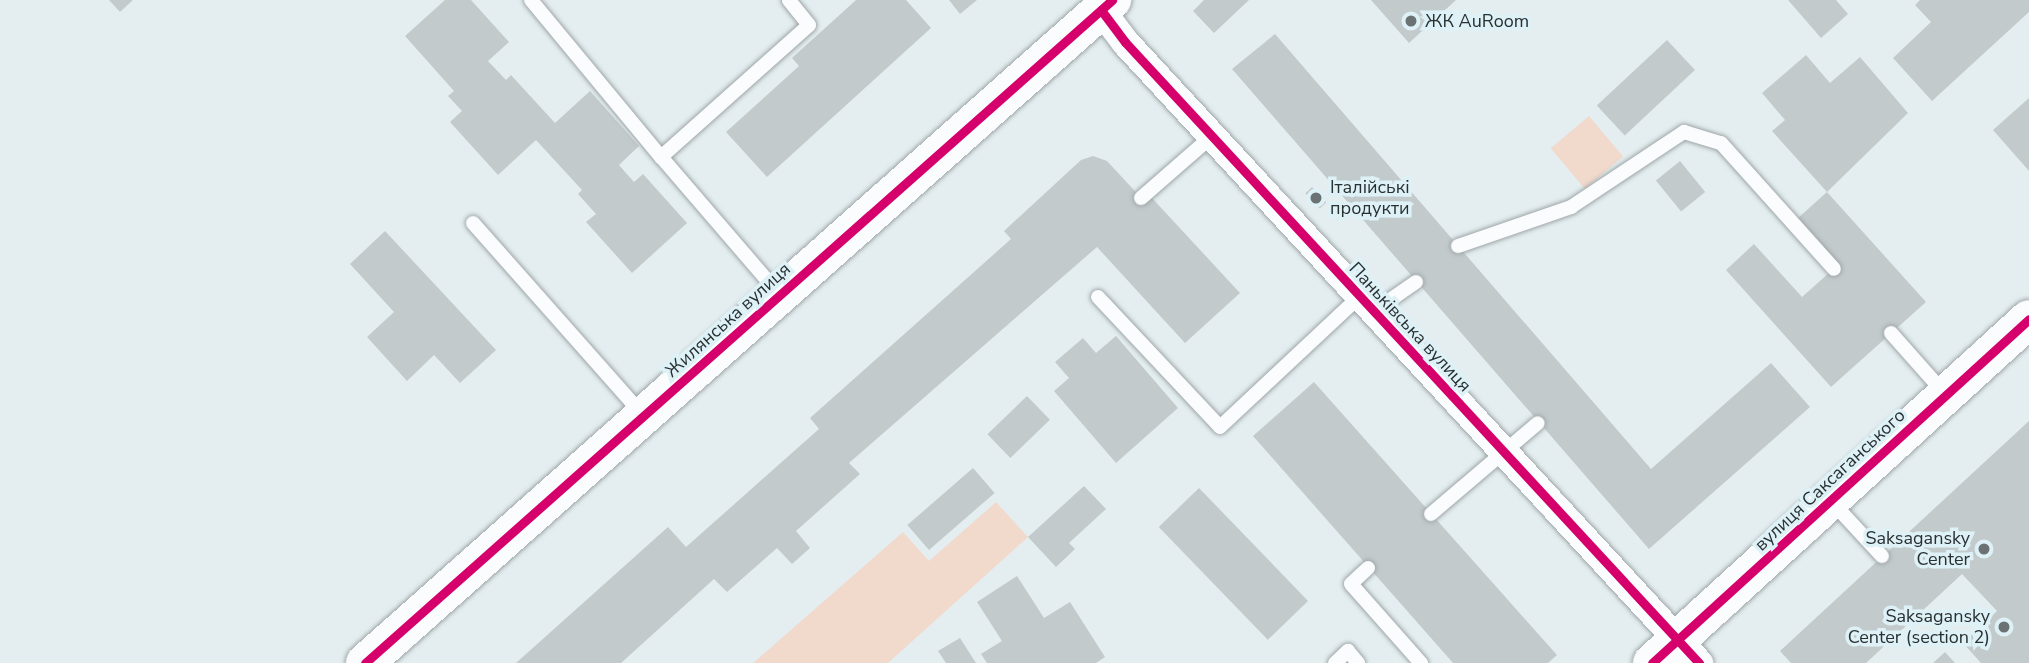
<!DOCTYPE html>
<html>
<head>
<meta charset="utf-8">
<style>
	body { margin:0 }
	#map { position:relative; width:2029px; height:663px; overflow:hidden; background:#e4eef0; font-family:"Nunito Sans",sans-serif }
	div>[style] { position:absolute }
	[style*='--x'] { left:calc(var(--x)*1px); top:calc(var(--y)*1px); width:calc(var(--w)*1px); rotate:calc(var(--a)*1deg) }
	.green>* { inset:0; background:#f1d9cc; transform-origin:0 0 }
	.building>* { inset:0; background:#c2cacc; transform-origin:0 0 }
	.roads { filter:drop-shadow(0 0 2px #9fa6a8) drop-shadow(0 0 2px #9fa6a8) }
	.service>* { height:14px; margin:-7px; padding:0 7px; transform-origin:7px; border-radius:7px; background:#fbfcfd }
	.minor>* { height:28px; margin:-14px; padding:0 14px; transform-origin:14px; border-radius:14px; background:#fbfcfd }
	.primary>* { height:38px; margin:-19px; padding:0 19px; transform-origin:19px; border-radius:19px; background:#fbfcfd }
	.cycleway>* { height:9px; margin:-4.5px; padding:0 4.5px; transform-origin:4.5px; border-radius:4.5px; background:#d6006c }
	.dots>* { width:19px; height:19px; translate:-50% -50%; box-sizing:border-box; border:4px solid #def1f6; border-radius:50% }
	span { translate:-50% -50%; white-space:nowrap; text-align:center; line-height:1.15; -webkit-text-stroke:7px #def1f6; paint-order:stroke }
	.poi-label { font-size:18px; color:#293032 }
	.left { translate:0 -50%; text-align:left }
	.right { translate:-100% -50%; text-align:right }
	.street-label { font-size:18px; color:#293032 }
</style>
</head>
<body>
<div id="map">
	<div class="green">
		<div style="left:1589px;top:116px;width:53px;height:50px;rotate:50deg"></div>
		<div style="clip-path:polygon(996px 502px,1028px 537px,888px 663px,753px 663px,903px 532px,929px 561px)"></div>
	</div>
	<div class="building">
		<div style="clip-path:polygon(109px 0,133px 0,120px 12px)"></div>
		<div style="clip-path:polygon(445px 0,471px 0,509px 42px,488px 61px,506px 80px,511px 75px,555px 123px,590px 91px,639px 146px,619px 165px,634px 182px,643px 174px,687px 223px,632px 273px,586px 222px,596px 214px,578px 194px,582px 190px,536px 140px,498px 175px,450px 122px,462px 111px,448px 96px,454px 91px,405px 36px)"></div>
		<div style="clip-path:polygon(856px 0,906px 0,931px 28px,767px 177px,726px 132px,799px 66px,792px 58px)"></div>
		<div style="clip-path:polygon(949px 0,977px 0,960px 14px)"></div>
		<div style="clip-path:polygon(1204px 0,1249px 0,1214px 33px,1193px 11px)"></div>
		<div style="clip-path:polygon(1371px 0,1456px 0,1409px 43px)"></div>
		<div style="clip-path:polygon(1788px 0,1836px 0,1848px 14px,1821px 38px)"></div>
		<div style="clip-path:polygon(1920px 0,2029px 0,2029px 12px,1932px 101px,1893px 58px,1931px 22px,1915px 5px)"></div>
		<div style="clip-path:polygon(1275px 34px,1651px 469px,1771px 363px,1810px 407px,1649px 549px,1232px 69px)"></div>
		<div style="left:1667px;top:40px;width:41px;height:96px;rotate:47deg"></div>
		<div style="clip-path:polygon(1806px 55px,1830px 83px,1860px 57px,1908px 113px,1827px 192px,1772px 131px,1785px 120px,1762px 93px)"></div>
		<div style="clip-path:polygon(2029px 98px,2029px 171px,1993px 130px)"></div>
		<div style="clip-path:polygon(1093px 156px,1107px 161px,1146px 203px,1152px 198px,1240px 293px,1185px 343px,1097px 247px,849px 463px,860px 474px,796px 531px,810px 548px,792px 564px,777px 548px,727px 592px,714px 579px,621px 663px,516px 663px,668px 527px,686px 547px,819px 429px,810px 418px,1011px 239px,1004px 231px,1081px 160px)"></div>
		<div style="left:1680px;top:161px;width:40px;height:31px;rotate:51deg"></div>
		<div style="left:1312px;top:187px;width:21px;height:9px;rotate:47deg"></div>
		<div style="clip-path:polygon(1827px 192px,1926px 302px,1831px 387px,1726px 270px,1754px 244px,1802px 297px,1839px 264px,1798px 218px)"></div>
		<div style="clip-path:polygon(385px 231px,496px 350px,460px 383px,434px 355px,407px 381px,367px 337px,394px 312px,350px 264px)"></div>
		<div style="clip-path:polygon(1116px 336px,1178px 408px,1116px 463px,1054px 391px,1069px 378px,1055px 362px,1083px 338px,1096px 353px)"></div>
		<div style="clip-path:polygon(1314px 382px,1557px 655px,1548px 663px,1453px 663px,1253px 436px)"></div>
		<div style="left:1027px;top:396px;width:33px;height:55px;rotate:46deg"></div>
		<div style="clip-path:polygon(2029px 421px,2029px 663px,1981px 663px,1963px 643px,1997px 611px,1962px 574px,1866px 663px,1791px 663px,1780px 651px)"></div>
		<div style="left:973px;top:468px;width:33px;height:87px;rotate:49deg"></div>
		<div style="clip-path:polygon(1084px 486px,1106px 509px,1069px 543px,1075px 549px,1056px 567px,1028px 537px)"></div>
		<div style="left:1199px;top:488px;width:157px;height:56px;rotate:46deg"></div>
		<div style="clip-path:polygon(1017px 576px,1044px 618px,1070px 602px,1105px 657px,1096px 663px,987px 663px,981px 654px,1002px 641px,977px 602px)"></div>
		<div style="clip-path:polygon(960px 638px,976px 663px,946px 663px,938px 651px)"></div>
		<div style="clip-path:polygon(1945px 652px,1955px 663px,1933px 663px)"></div>
	</div>
	<div class="roads">
		<div class="service">
			<div style="--x:531;--y:0;--w:204;--a:50.4"></div>
			<div style="--x:1141;--y:198;--w:94;--a:-41.1"></div>
			<div style="--x:473;--y:223;--w:256;--a:48.5"></div>
			<div style="--x:1458;--y:246;--w:120;--a:-19"></div>
			<div style="--x:1571;--y:207;--w:136;--a:-33.6"></div>
			<div style="--x:1684;--y:132;--w:39;--a:17"></div>
			<div style="--x:1721;--y:143;--w:169;--a:48.1"></div>
			<div style="--x:779;--y:294;--w:181;--a:-130.7"></div>
			<div style="--x:661;--y:157;--w:198;--a:-41.7"></div>
			<div style="--x:809;--y:25;--w:32;--a:-129"></div>
			<div style="--x:1098;--y:297;--w:178;--a:46.8"></div>
			<div style="--x:1220;--y:427;--w:192;--a:-43.1"></div>
			<div style="--x:1374;--y:311;--w:51;--a:-34.6"></div>
			<div style="--x:1891;--y:333;--w:83;--a:48.4"></div>
			<div style="--x:1831;--y:501;--w:75;--a:47.2"></div>
			<div style="--x:1431;--y:514;--w:140;--a:-40.4"></div>
			<div style="--x:1368;--y:568;--w:23;--a:137"></div>
			<div style="--x:1351;--y:584;--w:106;--a:48.5"></div>
			<div style="--x:1335;--y:663;--w:18;--a:-43"></div>
			<div style="--x:1348;--y:651;--w:16;--a:50"></div>
		</div>
		<div class="minor">
			<div style="--x:1101;--y:10;--w:40;--a:53"></div>
			<div style="--x:1125;--y:42;--w:846;--a:47.25"></div>
		</div>
		<div class="primary">
			<div style="--x:365;--y:663;--w:999;--a:-41.59"></div>
			<div style="--x:1652;--y:663;--w:510;--a:-42.38"></div>
		</div>
	</div>
	<div class="cycleway">
		<div style="--x:1101;--y:10;--w:40;--a:53"></div>
		<div style="--x:1125;--y:42;--w:846;--a:47.25"></div>
		<div style="--x:365;--y:663;--w:999;--a:-41.59"></div>
		<div style="--x:1652;--y:663;--w:510;--a:-42.38"></div>
	</div>
	<div class="dots">
		<div style="left:1411px;top:21px;background:#6a7274"></div>
		<div style="left:1316px;top:198px;background:#6a7274"></div>
		<div style="left:1984px;top:549px;background:#6a7274"></div>
		<div style="left:2004px;top:627px;background:#6a7274"></div>
	</div>
	<div class="poi-label">
		<span class="left" style="left:1425px;top:21px">ЖК AuRoom</span>
		<span class="left" style="left:1330px;top:198px">Італійські<br>продукти</span>
		<span class="right" style="left:1970px;top:549px">Saksagansky<br>Center</span>
		<span class="right" style="left:1990px;top:627px">Saksagansky<br>Center (section 2)</span>
	</div>
	<div class="street-label">
		<span style="left:728px;top:320px;rotate:-42deg">Жилянська вулиця</span>
		<span style="left:1410px;top:327px;rotate:47deg">Паньківська вулиця</span>
		<span style="left:1830px;top:480px;rotate:-43deg">вулиця Саксаганського</span>
	</div>
</div>
</body>
</html>
